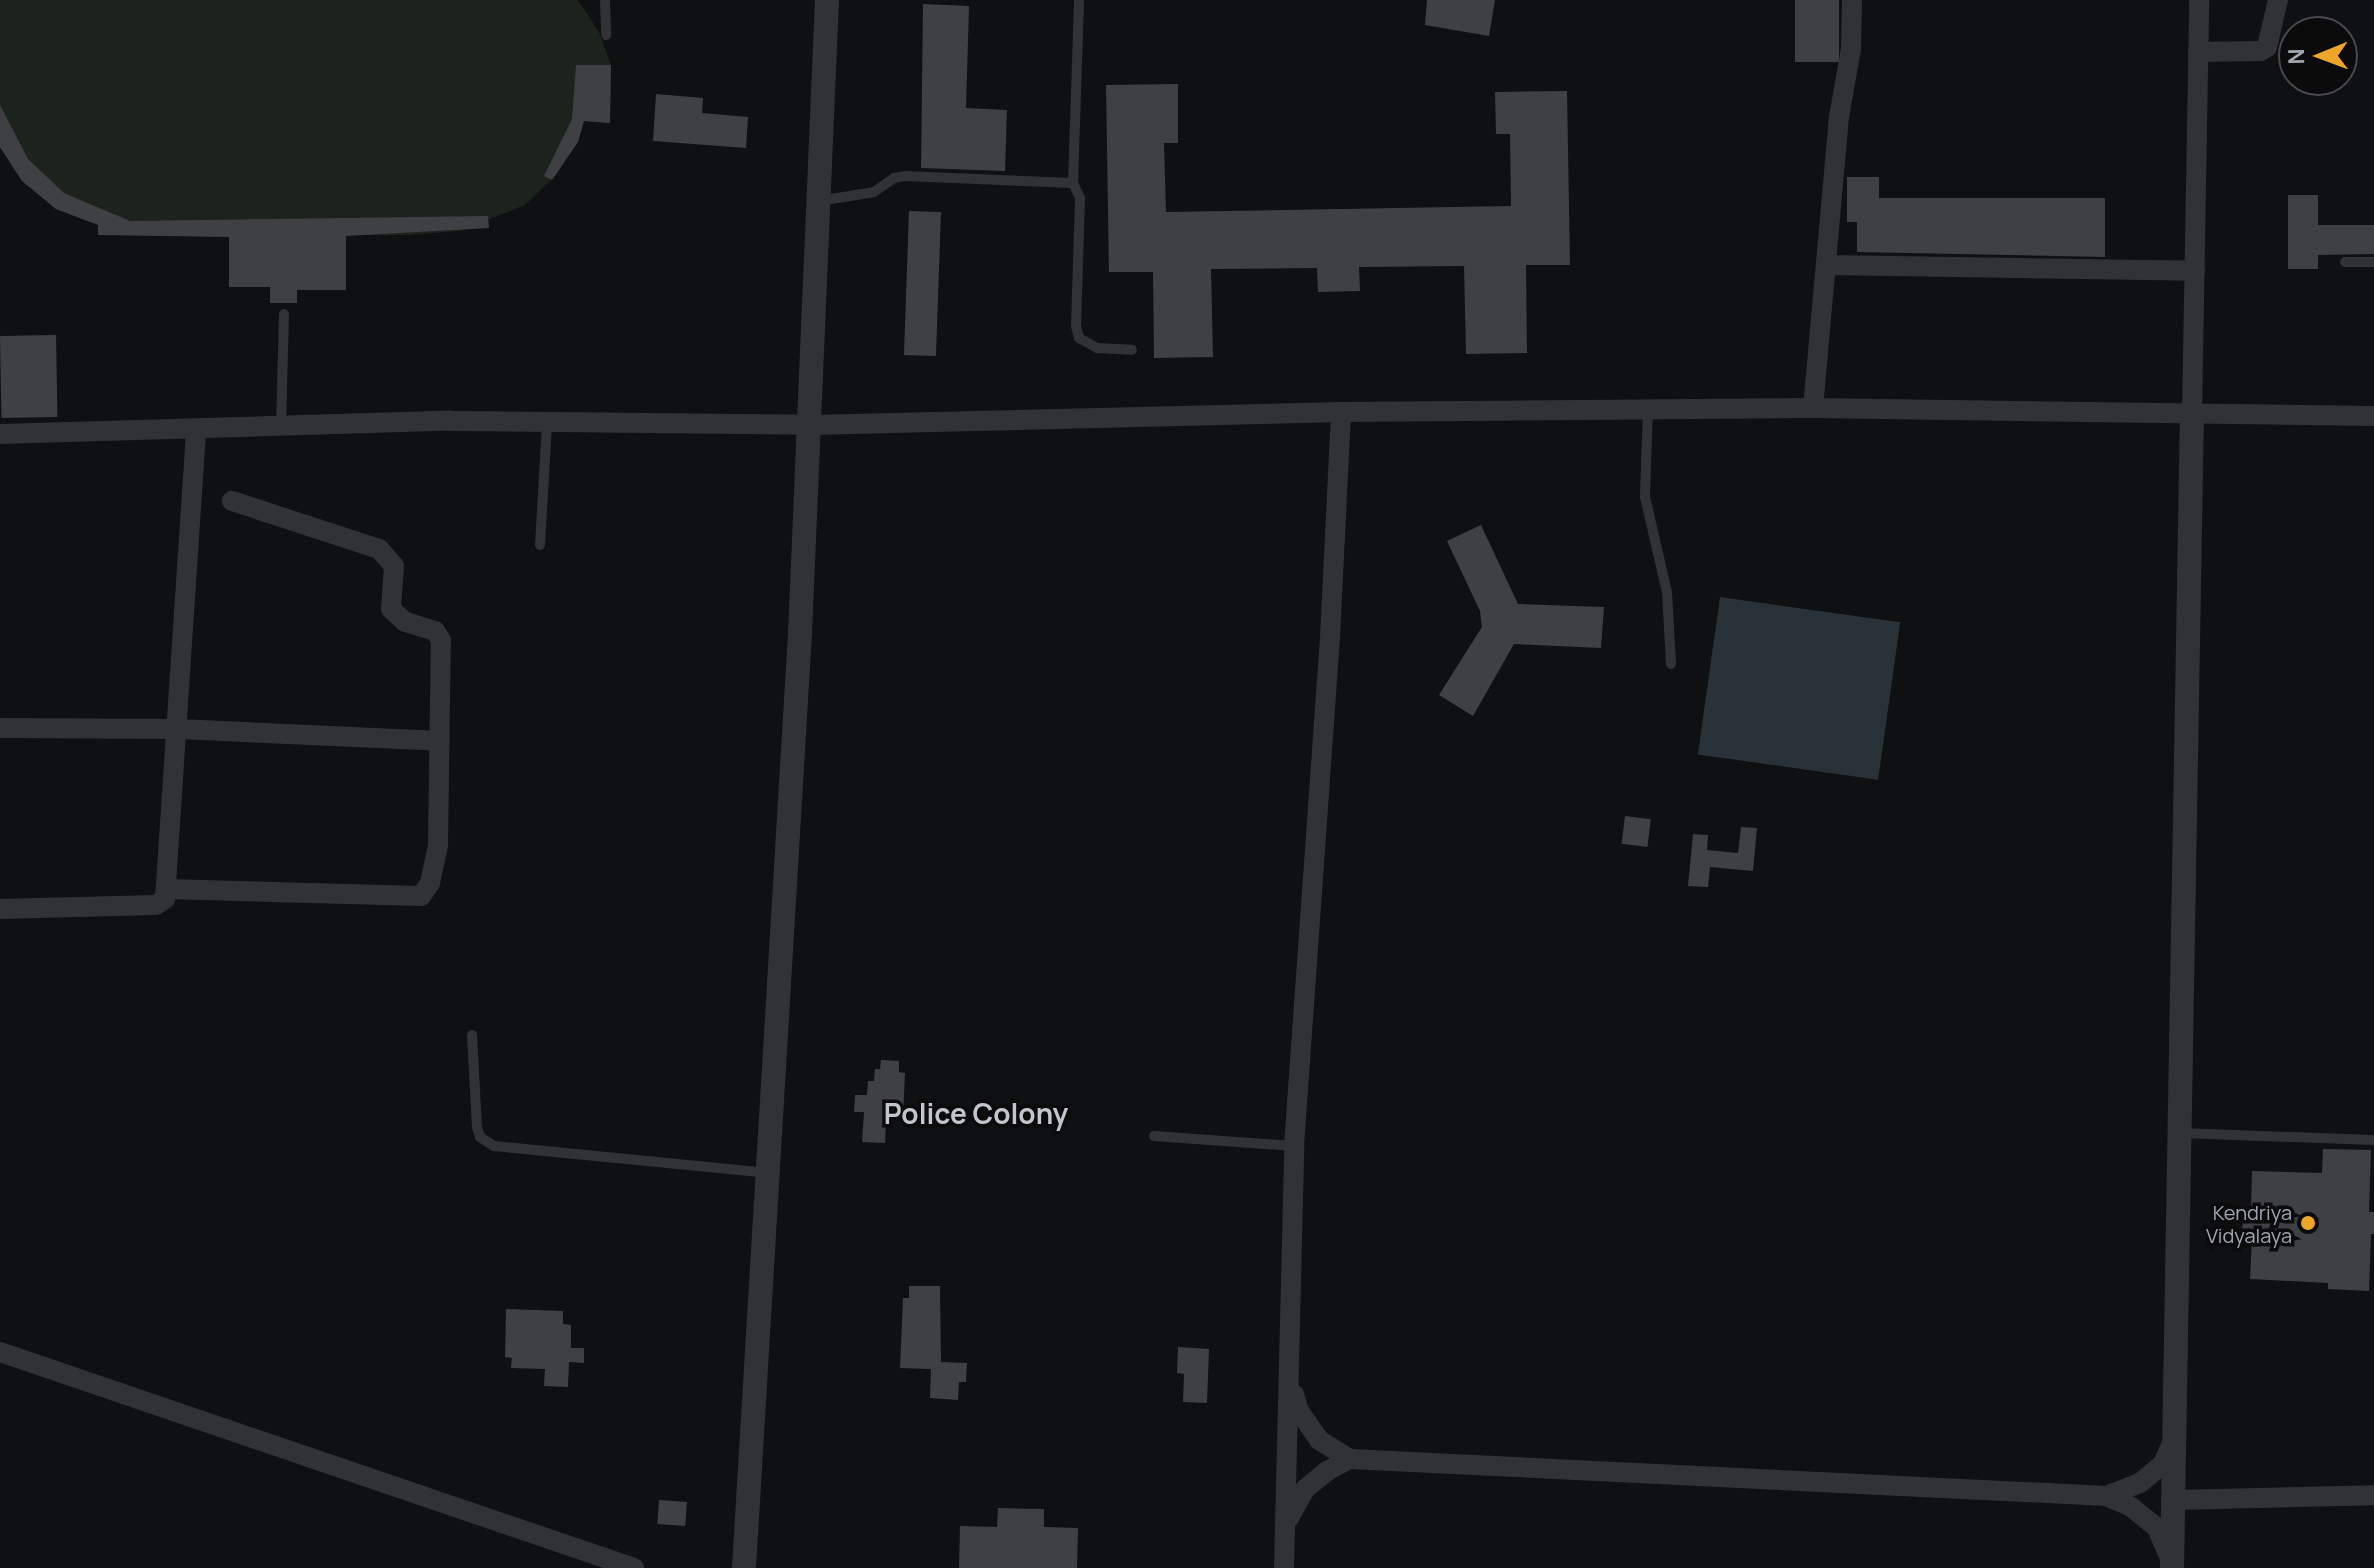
<!DOCTYPE html>
<html>
<head>
<meta charset="utf-8">
<style>
	body { margin:0 }
	#map { position:relative; width:2374px; height:1568px; overflow:hidden; background:#0f1011; font-family:Manrope,sans-serif }
	div>[style] { position:absolute }
	[style*='--x'] { left:calc(var(--x)*1px); top:calc(var(--y)*1px); width:calc(var(--w)*1px); rotate:calc(var(--a)*1deg) }
	.green>* { inset:0; background:#1c231d }
	.water>* { inset:0; background:#293239; transform-origin:0 0 }
	.building>* { inset:0; background:#3e4044; transform-origin:0 0 }
	.service>* { height:10px; margin:-5px; padding:0 5px; transform-origin:5px; border-radius:5px; background:#313236 }
	.minor>* { height:20px; margin:-10px; padding:0 10px; transform-origin:10px; border-radius:10px; background:#313236 }
	.tertiary>* { height:24px; margin:-12px; padding:0 12px; transform-origin:12px; border-radius:12px; background:#313236 }
	.dots>* { width:22px; height:22px; translate:-50% -50%; box-sizing:border-box; border:4px solid #0b0b0c; border-radius:50% }
	span { translate:-50% -50%; white-space:nowrap; text-align:center; line-height:1.15; -webkit-text-stroke:7px #0b0b0c; paint-order:stroke }
	.poi-label { font-size:20px; color:#a1a7b2 }
	.right { translate:-100% -50%; text-align:right }
	.district-label { font-size:28px; color:#c2c5ce; font-weight:700 }
	.north { position:absolute; left:2278px; top:16px; width:80px; height:80px; box-sizing:border-box; background:#0b0b0c; border:2px solid #47494e; border-radius:50%; rotate:269deg; font-size:22px; font-weight:700; line-height:32px; text-align:center; color:#a1a7b2 }
	.north::after { content:''; display:block; margin:auto; width:28px; height:36px; background:#efa529; clip-path:polygon(50% 0,100% 100%,50% 72%,0 100%) }
</style>
</head>
<body>
<div id="map">
	<div class="green">
		<div style="clip-path:polygon(0 0,578px 0,599px 32px,611px 65px,610px 123px,584px 121px,578px 142px,555px 176px,525px 205px,460px 231px,408px 235px,125px 235px,56px 209px,22px 181px,0 147px)"></div>
	</div>
	<div class="water">
		<div style="left:1720px;top:597px;width:182px;height:159px;rotate:8deg"></div>
	</div>
	<div class="building">
		<div style="clip-path:polygon(1427px 0,1495px 0,1489px 36px,1425px 25px)"></div>
		<div style="left:1795px;top:0;width:44px;height:62px"></div>
		<div style="clip-path:polygon(923px 4px,969px 6px,966px 108px,1007px 110px,1005px 171px,921px 168px)"></div>
		<div style="clip-path:polygon(576px 65px,611px 65px,610px 123px,584px 121px,578px 142px,552px 180px,544px 176px,572px 119px)"></div>
		<div style="clip-path:polygon(1178px 84px,1178px 143px,1164px 143px,1166px 212px,1511px 206px,1510px 134px,1496px 134px,1495px 92px,1567px 91px,1570px 265px,1526px 265px,1527px 353px,1466px 354px,1464px 266px,1359px 267px,1360px 291px,1318px 292px,1317px 268px,1211px 269px,1213px 357px,1154px 358px,1153px 272px,1109px 272px,1106px 85px)"></div>
		<div style="clip-path:polygon(656px 94px,703px 98px,702px 113px,748px 117px,746px 148px,653px 141px)"></div>
		<div style="clip-path:polygon(0 105px,28px 159px,64px 193px,130px 221px,488px 216px,489px 228px,346px 236px,346px 290px,297px 290px,297px 303px,270px 303px,270px 287px,229px 287px,229px 237px,98px 235px,98px 225px,56px 209px,22px 181px,0 147px)"></div>
		<div style="clip-path:polygon(1847px 177px,1879px 177px,1879px 198px,2105px 198px,2105px 257px,1857px 252px,1857px 222px,1847px 222px)"></div>
		<div style="clip-path:polygon(2288px 195px,2318px 195px,2318px 225px,2374px 225px,2374px 254px,2318px 255px,2318px 269px,2288px 269px)"></div>
		<div style="left:909px;top:211px;width:32px;height:144px;rotate:2deg"></div>
		<div style="left:56px;top:335px;width:82px;height:56px;rotate:89deg"></div>
		<div style="clip-path:polygon(1481px 525px,1518px 604px,1604px 607px,1601px 648px,1514px 644px,1473px 716px,1439px 695px,1482px 627px,1480px 611px,1447px 541px)"></div>
		<div style="left:1625px;top:816px;width:26px;height:28px;rotate:7deg"></div>
		<div style="clip-path:polygon(1741px 827px,1757px 828px,1753px 871px,1710px 867px,1708px 887px,1688px 886px,1693px 834px,1708px 835px,1707px 850px,1738px 853px)"></div>
		<div style="clip-path:polygon(881px 1060px,899px 1061px,899px 1072px,905px 1073px,903px 1117px,893px 1116px,892px 1123px,886px 1123px,885px 1143px,862px 1142px,864px 1112px,854px 1112px,855px 1095px,867px 1095px,868px 1081px,874px 1081px,875px 1069px,880px 1069px)"></div>
		<div style="clip-path:polygon(2323px 1149px,2371px 1150px,2369px 1212px,2374px 1212px,2374px 1234px,2371px 1234px,2369px 1291px,2328px 1289px,2328px 1283px,2250px 1279px,2252px 1238px,2242px 1238px,2243px 1212px,2251px 1210px,2252px 1171px,2322px 1173px)"></div>
		<div style="clip-path:polygon(909px 1286px,940px 1286px,941px 1362px,967px 1363px,966px 1382px,959px 1382px,958px 1400px,930px 1398px,931px 1369px,900px 1368px,903px 1298px,909px 1298px)"></div>
		<div style="clip-path:polygon(506px 1309px,563px 1311px,563px 1324px,571px 1325px,571px 1348px,584px 1348px,584px 1363px,569px 1362px,568px 1387px,544px 1386px,545px 1369px,511px 1368px,512px 1358px,505px 1357px)"></div>
		<div style="clip-path:polygon(1178px 1347px,1209px 1349px,1207px 1403px,1183px 1402px,1184px 1374px,1177px 1373px)"></div>
		<div style="left:659px;top:1500px;width:28px;height:24px;rotate:4deg"></div>
		<div style="clip-path:polygon(998px 1508px,1044px 1509px,1044px 1527px,1078px 1528px,1077px 1568px,959px 1568px,960px 1526px,997px 1527px)"></div>
	</div>
	<div class="service">
		<div style="--x:605;--y:0;--w:35;--a:88"></div>
		<div style="--x:1073;--y:183;--w:183;--a:-88.1"></div>
		<div style="--x:819;--y:201;--w:56;--a:-9.3"></div>
		<div style="--x:874;--y:192;--w:24;--a:-35"></div>
		<div style="--x:894;--y:178;--w:11;--a:-10"></div>
		<div style="--x:905;--y:176;--w:168;--a:2.4"></div>
		<div style="--x:1073;--y:183;--w:17;--a:65"></div>
		<div style="--x:1080;--y:198;--w:128;--a:91.8"></div>
		<div style="--x:1076;--y:326;--w:12;--a:76"></div>
		<div style="--x:1079;--y:338;--w:21;--a:29"></div>
		<div style="--x:1097;--y:348;--w:35;--a:3"></div>
		<div style="--x:2345;--y:262;--w:29;--a:0"></div>
		<div style="--x:1648;--y:409;--w:88;--a:92"></div>
		<div style="--x:1645;--y:497;--w:98;--a:77"></div>
		<div style="--x:1667;--y:592;--w:72;--a:86.8"></div>
		<div style="--x:281;--y:427;--w:113;--a:-88.5"></div>
		<div style="--x:540;--y:545;--w:123;--a:-86.7"></div>
		<div style="--x:472;--y:1035;--w:92;--a:86.9"></div>
		<div style="--x:477;--y:1127;--w:10;--a:73"></div>
		<div style="--x:480;--y:1137;--w:17;--a:33"></div>
		<div style="--x:494;--y:1146;--w:274;--a:5.6"></div>
		<div style="--x:2181;--y:1133;--w:193;--a:2.1"></div>
		<div style="--x:1154;--y:1136;--w:140;--a:4.1"></div>
	</div>
	<div class="minor">
		<div style="--x:2198;--y:52;--w:63;--a:-0.9"></div>
		<div style="--x:2261;--y:51;--w:7;--a:-34"></div>
		<div style="--x:2267;--y:47;--w:48;--a:-76.8"></div>
		<div style="--x:1826;--y:265;--w:369;--a:0.9"></div>
		<div style="--x:1813;--y:408;--w:292;--a:-84.9"></div>
		<div style="--x:1839;--y:117;--w:69;--a:-80"></div>
		<div style="--x:1851;--y:49;--w:49;--a:-88.8"></div>
		<div style="--x:2192;--y:415;--w:415;--a:-89"></div>
		<div style="--x:0;--y:434;--w:451;--a:-1.7"></div>
		<div style="--x:451;--y:421;--w:359;--a:0.6"></div>
		<div style="--x:810;--y:425;--w:531;--a:-1.4"></div>
		<div style="--x:1341;--y:412;--w:472;--a:-0.5"></div>
		<div style="--x:1813;--y:408;--w:561;--a:0.82"></div>
		<div style="--x:0;--y:728;--w:178;--a:0.3"></div>
		<div style="--x:178;--y:729;--w:262;--a:2.6"></div>
		<div style="--x:166;--y:889;--w:255;--a:1.6"></div>
		<div style="--x:421;--y:896;--w:16;--a:-55"></div>
		<div style="--x:430;--y:883;--w:40;--a:-78"></div>
		<div style="--x:438;--y:844;--w:204;--a:-89.2"></div>
		<div style="--x:441;--y:640;--w:11;--a:-124"></div>
		<div style="--x:435;--y:631;--w:31;--a:-163"></div>
		<div style="--x:405;--y:622;--w:19;--a:-137"></div>
		<div style="--x:391;--y:609;--w:43;--a:-86"></div>
		<div style="--x:394;--y:566;--w:23;--a:-131"></div>
		<div style="--x:379;--y:549;--w:155;--a:-161.9"></div>
		<div style="--x:0;--y:909;--w:156;--a:-1.5"></div>
		<div style="--x:156;--y:905;--w:11;--a:-34"></div>
		<div style="--x:165;--y:899;--w:470;--a:-86.2"></div>
		<div style="--x:0;--y:1352;--w:670;--a:18.81"></div>
		<div style="--x:1294;--y:1394;--w:18;--a:74"></div>
		<div style="--x:1299;--y:1411;--w:35;--a:55"></div>
		<div style="--x:1319;--y:1440;--w:36;--a:32"></div>
		<div style="--x:1350;--y:1459;--w:757;--a:2.8"></div>
		<div style="--x:2106;--y:1496;--w:36;--a:-21"></div>
		<div style="--x:2140;--y:1483;--w:30;--a:-40"></div>
		<div style="--x:2163;--y:1464;--w:23;--a:-67"></div>
		<div style="--x:2106;--y:1496;--w:26;--a:23"></div>
		<div style="--x:2130;--y:1506;--w:35;--a:39"></div>
		<div style="--x:2157;--y:1528;--w:36;--a:67"></div>
		<div style="--x:2175;--y:1500;--w:199;--a:-1.4"></div>
		<div style="--x:1289;--y:1518;--w:33;--a:-61"></div>
		<div style="--x:1305;--y:1489;--w:28;--a:-39"></div>
		<div style="--x:1327;--y:1471;--w:26;--a:-28"></div>
		<div style="--x:1284;--y:1568;--w:422;--a:-88.6"></div>
		<div style="--x:1294;--y:1146;--w:509;--a:-85.95"></div>
		<div style="--x:1330;--y:638;--w:226;--a:-87.2"></div>
	</div>
	<div class="tertiary">
		<div style="--x:744;--y:1568;--w:937;--a:-86.57"></div>
		<div style="--x:800;--y:633;--w:634;--a:-87.56"></div>
		<div style="--x:2172;--y:1568;--w:1153;--a:-89.01"></div>
	</div>
	<div class="dots">
		<div style="left:2308px;top:1223px;background:#efa529"></div>
	</div>
	<div class="poi-label">
		<span class="right" style="left:2292px;top:1224px">Kendriya<br>Vidyalaya</span>
	</div>
	<div class="district-label">
		<span style="left:976px;top:1113px">Police Colony</span>
	</div>
	<div class="north">N</div>
</div>
</body>
</html>
